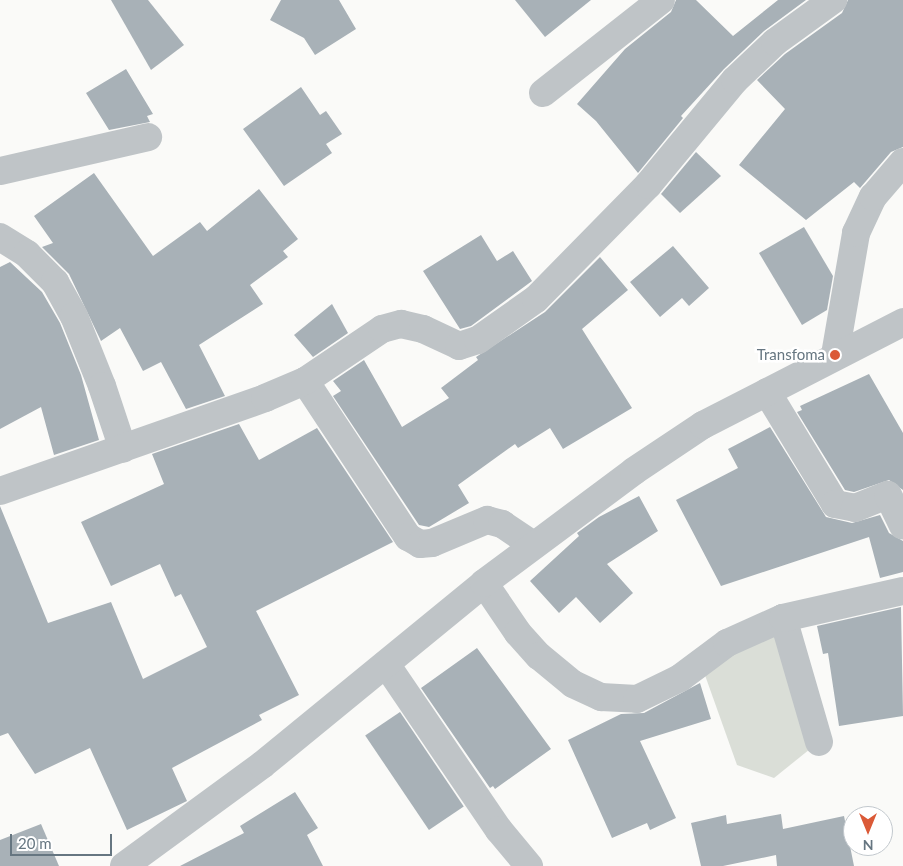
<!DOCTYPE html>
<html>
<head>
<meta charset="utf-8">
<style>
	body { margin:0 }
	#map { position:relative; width:903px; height:866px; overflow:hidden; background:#fafaf8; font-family:Lato,sans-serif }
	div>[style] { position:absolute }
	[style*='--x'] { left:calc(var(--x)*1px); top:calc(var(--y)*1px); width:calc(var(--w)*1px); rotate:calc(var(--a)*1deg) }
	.green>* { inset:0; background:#daded7 }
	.building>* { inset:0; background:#a8b1b7; transform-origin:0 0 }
	.minor>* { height:28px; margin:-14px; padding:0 14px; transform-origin:14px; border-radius:14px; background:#bfc4c7 }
	.dots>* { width:14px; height:14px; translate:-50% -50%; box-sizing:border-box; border:2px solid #fff; border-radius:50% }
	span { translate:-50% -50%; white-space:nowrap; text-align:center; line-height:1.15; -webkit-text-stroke:5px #fff; paint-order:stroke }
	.poi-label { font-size:15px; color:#667681 }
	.right { translate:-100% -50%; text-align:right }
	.north { position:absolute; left:843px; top:806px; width:50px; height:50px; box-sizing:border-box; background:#fff; border:1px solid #c2c8cd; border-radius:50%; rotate:180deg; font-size:14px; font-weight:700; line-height:20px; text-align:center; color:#667681 }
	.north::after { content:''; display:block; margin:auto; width:18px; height:22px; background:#db5a37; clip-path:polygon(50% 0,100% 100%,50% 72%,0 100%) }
	.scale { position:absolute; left:10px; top:834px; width:102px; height:22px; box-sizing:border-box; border:2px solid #667681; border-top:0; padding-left:6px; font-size:15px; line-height:18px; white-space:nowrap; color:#667681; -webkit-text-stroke:4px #fff; paint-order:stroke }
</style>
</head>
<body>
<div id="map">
	<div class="green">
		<div style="clip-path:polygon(788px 611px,815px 745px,774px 778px,737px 765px,701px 664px)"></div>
	</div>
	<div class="building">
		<div style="clip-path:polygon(111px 0,148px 0,184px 45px,151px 70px)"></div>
		<div style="clip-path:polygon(281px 0,339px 0,356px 29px,315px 55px,304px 38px,270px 20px)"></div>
		<div style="clip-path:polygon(515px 0,591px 0,545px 37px)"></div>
		<div style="clip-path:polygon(676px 0,696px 0,733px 36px,778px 0,806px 0,764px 31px,724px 69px,681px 116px,683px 118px,638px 173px,596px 121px,577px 104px,625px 49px,671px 12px)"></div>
		<div style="clip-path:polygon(848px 0,903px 0,903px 147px,891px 152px,860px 188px,854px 182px,806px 220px,739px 165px,785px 109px,757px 80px,785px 54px,842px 13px)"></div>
		<div style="clip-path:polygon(126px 69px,153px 114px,147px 116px,150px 122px,109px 130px,86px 93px)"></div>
		<div style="clip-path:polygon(301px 87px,320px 115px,326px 111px,342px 134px,326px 144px,332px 153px,284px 186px,243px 129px)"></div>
		<div style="clip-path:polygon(696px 152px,721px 176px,680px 213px,661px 194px)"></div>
		<div style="clip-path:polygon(94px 173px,153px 256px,200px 222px,207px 231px,259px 189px,298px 239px,283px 251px,288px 257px,250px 285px,263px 304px,199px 345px,225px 396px,186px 409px,161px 362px,143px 371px,120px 328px,101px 341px,69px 274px,42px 247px,53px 243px,34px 216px)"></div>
		<div style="clip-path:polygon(804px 227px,833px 276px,827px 310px,802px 325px,759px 253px)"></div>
		<div style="clip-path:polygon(481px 235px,497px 261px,513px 251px,532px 281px,471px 326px,460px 329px,423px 271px)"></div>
		<div style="clip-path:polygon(673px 246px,709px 288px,689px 306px,682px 298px,660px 317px,630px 282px)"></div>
		<div style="clip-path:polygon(600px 257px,628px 290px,582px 329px,632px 408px,563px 449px,550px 428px,518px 448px,515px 444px,458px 485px,469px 503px,429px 527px,419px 525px,333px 396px,341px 391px,333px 381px,364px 360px,402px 427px,449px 398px,441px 388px,478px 360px,476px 357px,545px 312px)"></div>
		<div style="clip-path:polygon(10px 262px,42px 292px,60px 323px,81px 375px,99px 440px,54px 455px,41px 407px,0 429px,0 267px)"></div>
		<div style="clip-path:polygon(332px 304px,348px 333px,313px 357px,294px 335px)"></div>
		<div style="clip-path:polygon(869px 374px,903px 433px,903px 490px,889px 480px,854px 492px,845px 490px,797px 412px,802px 410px,800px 406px)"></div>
		<div style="clip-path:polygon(239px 424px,259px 460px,317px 428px,393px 542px,256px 611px,299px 695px,259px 715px,262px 720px,172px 768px,187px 801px,127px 830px,90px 748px,35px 774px,8px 733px,0 736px,0 506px,48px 623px,111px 602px,143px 679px,207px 647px,181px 594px,175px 597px,160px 564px,111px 586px,81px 522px,164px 484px,152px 454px)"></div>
		<div style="clip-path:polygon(770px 427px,826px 517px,852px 523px,880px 515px,889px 533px,903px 541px,903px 572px,880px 578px,869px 537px,721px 586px,676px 500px,738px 468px,728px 449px)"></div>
		<div style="clip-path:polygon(639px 496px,658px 531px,607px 564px,633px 593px,600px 623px,576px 597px,559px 613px,530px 581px,579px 536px,577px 533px,599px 517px)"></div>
		<div style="clip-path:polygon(901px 607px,903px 716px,839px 726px,828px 653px,823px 654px,817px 626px)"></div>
		<div style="clip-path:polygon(477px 648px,551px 749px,495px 789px,493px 786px,490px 788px,421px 688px)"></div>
		<div style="clip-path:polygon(700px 683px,711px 719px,640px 741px,676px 818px,650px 830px,647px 823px,612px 838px,568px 740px,621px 714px,644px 713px)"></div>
		<div style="left:400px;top:712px;width:114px;height:42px;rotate:56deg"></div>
		<div style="clip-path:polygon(295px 792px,318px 828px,307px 835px,323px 866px,180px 866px,244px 833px,240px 826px)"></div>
		<div style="clip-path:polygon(781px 814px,783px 829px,844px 816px,854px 866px,777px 866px,776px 855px,723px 866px,701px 866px,691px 823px,726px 815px,727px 824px)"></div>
		<div style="clip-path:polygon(41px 824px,59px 866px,0 866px,0 840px)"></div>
	</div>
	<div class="minor">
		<div style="--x:543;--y:93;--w:150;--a:-38.2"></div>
		<div style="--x:0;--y:171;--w:152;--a:-12.9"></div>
		<div style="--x:0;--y:237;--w:32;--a:32"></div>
		<div style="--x:27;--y:254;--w:40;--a:45"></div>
		<div style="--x:55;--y:282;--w:39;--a:61"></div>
		<div style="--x:74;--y:316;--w:75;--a:68.2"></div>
		<div style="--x:102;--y:386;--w:66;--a:71.6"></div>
		<div style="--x:835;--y:355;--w:124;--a:-80.2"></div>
		<div style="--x:856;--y:233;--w:40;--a:-65"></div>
		<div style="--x:873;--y:197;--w:46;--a:-49.4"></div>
		<div style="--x:305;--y:381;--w:187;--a:56.6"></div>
		<div style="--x:408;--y:537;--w:14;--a:30"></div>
		<div style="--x:420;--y:544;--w:12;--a:-5"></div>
		<div style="--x:432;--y:543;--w:60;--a:-22.7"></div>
		<div style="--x:487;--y:520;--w:16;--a:15"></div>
		<div style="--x:502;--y:524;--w:37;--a:34"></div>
		<div style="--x:767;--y:392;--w:131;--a:58.7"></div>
		<div style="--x:835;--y:504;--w:20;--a:11"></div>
		<div style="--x:855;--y:508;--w:35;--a:-22"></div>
		<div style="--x:888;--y:495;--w:34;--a:64"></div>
		<div style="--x:0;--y:491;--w:281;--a:-19.3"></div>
		<div style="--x:265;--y:398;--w:43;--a:-23"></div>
		<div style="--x:305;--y:381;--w:93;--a:-34"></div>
		<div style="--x:382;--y:329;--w:20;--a:-15"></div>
		<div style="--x:401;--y:324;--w:23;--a:13"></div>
		<div style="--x:423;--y:329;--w:40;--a:25"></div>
		<div style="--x:459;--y:346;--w:20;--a:-18"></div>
		<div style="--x:478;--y:340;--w:71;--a:-35.3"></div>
		<div style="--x:536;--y:299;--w:160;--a:-45.5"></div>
		<div style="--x:648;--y:185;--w:136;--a:-50.4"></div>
		<div style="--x:735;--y:80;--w:55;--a:-43.5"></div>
		<div style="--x:775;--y:42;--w:72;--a:-35.9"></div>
		<div style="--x:484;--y:583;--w:60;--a:55.8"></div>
		<div style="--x:518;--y:633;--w:31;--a:48"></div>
		<div style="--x:539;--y:656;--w:44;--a:39.5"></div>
		<div style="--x:573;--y:684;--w:31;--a:25"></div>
		<div style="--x:601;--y:697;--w:36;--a:3"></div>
		<div style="--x:637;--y:699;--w:48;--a:-26"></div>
		<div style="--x:680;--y:678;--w:59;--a:-36.7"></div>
		<div style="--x:727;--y:643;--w:61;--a:-24.1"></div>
		<div style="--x:783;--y:618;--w:129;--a:73.8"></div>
		<div style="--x:783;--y:618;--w:123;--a:-12.7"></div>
		<div style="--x:386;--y:664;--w:201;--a:55.8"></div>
		<div style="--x:499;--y:830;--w:47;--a:50.2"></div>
		<div style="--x:124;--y:866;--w:171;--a:-36.2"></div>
		<div style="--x:262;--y:765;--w:287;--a:-39.3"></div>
		<div style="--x:484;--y:583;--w:187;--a:-36.7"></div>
		<div style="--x:634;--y:471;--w:83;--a:-33.7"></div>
		<div style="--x:703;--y:425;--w:225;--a:-27.2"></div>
	</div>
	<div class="dots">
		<div style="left:835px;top:355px;background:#db5a37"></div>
	</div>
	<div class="poi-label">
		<span class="right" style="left:825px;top:355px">Transfoma</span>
	</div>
	<div class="north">N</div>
	<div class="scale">20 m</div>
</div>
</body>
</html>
